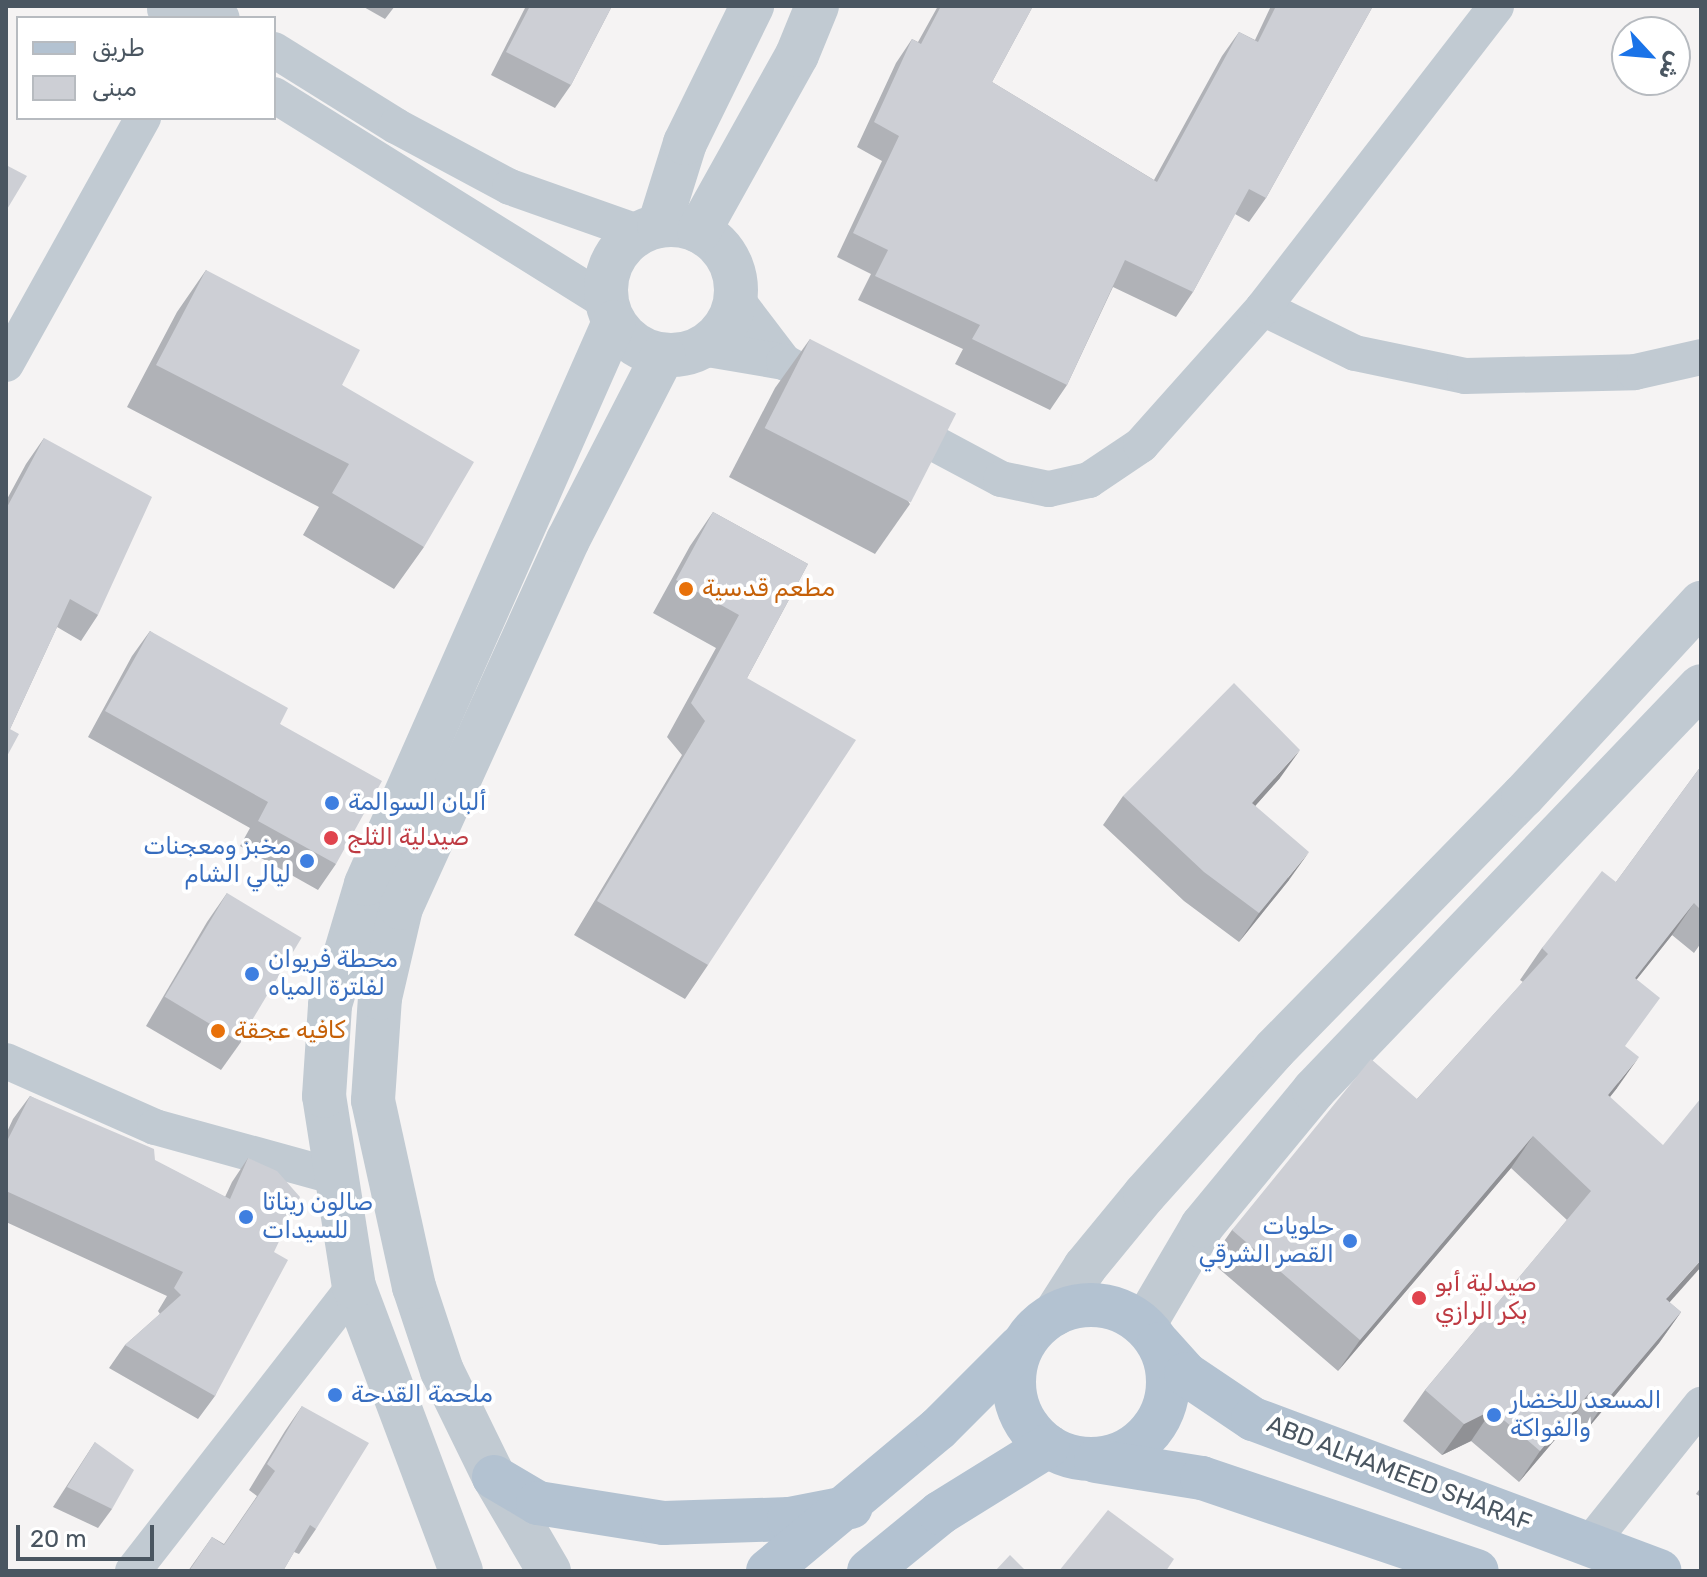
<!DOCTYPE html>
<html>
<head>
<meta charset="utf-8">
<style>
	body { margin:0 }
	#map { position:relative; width:1707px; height:1577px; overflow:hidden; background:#f5f3f3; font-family:Rubik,Vazirmatn,sans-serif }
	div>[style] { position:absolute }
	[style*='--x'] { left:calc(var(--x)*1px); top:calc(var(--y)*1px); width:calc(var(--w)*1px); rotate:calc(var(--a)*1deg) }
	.minor>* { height:36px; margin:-18px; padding:0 18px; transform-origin:18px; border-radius:18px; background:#c1cad2 }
	.tertiary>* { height:44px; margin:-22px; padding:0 22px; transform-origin:22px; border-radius:22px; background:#c1cad2 }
	.tertiary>.ring { margin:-22px; padding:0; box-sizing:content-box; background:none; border:44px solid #c1cad2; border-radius:50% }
	.primary>* { height:44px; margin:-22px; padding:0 22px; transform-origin:22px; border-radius:22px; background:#b3c2d1 }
	.primary>.ring { margin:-22px; padding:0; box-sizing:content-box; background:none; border:44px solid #b3c2d1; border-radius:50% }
	.wall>* { inset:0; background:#b0b2b7 }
	.shaded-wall>* { inset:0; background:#909195 }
	.building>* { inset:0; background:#cdcfd5; transform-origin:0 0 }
	.dots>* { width:22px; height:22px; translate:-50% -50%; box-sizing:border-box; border:4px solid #fff; border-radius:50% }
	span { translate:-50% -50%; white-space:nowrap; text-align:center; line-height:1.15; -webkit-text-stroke:8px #fff; paint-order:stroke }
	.food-label { font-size:24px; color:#c56008 }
	.left { translate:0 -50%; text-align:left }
	.shop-label { font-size:24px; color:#366cbe }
	.right { translate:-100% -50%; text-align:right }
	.health-label { font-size:24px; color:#be3a42 }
	.street-label { font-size:24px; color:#4a5661 }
	.frame { position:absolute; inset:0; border:8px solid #4a5661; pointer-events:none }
	.legend { position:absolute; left:16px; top:16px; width:260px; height:104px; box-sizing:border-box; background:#fff; border:2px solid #b7bbc0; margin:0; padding:10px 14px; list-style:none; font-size:24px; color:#4a5661 }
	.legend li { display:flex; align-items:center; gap:16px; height:40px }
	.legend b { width:40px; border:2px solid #b7bbc0 }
	.north { position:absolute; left:1611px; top:16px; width:80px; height:80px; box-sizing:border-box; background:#fff; border:2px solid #b7bbc0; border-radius:50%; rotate:116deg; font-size:22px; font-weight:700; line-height:32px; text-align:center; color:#4a5661 }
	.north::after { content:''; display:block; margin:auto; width:28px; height:36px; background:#1a73e8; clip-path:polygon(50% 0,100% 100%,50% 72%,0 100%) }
	.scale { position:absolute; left:16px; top:1525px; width:138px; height:36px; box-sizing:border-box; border:4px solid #4a5661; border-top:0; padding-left:10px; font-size:24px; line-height:28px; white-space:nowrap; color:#4a5661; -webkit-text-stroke:6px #fff; paint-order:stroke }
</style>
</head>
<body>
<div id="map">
	<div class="minor">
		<div style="--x:165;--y:9;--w:42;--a:0"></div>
		<div style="--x:207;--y:9;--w:17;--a:31"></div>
		<div style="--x:274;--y:50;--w:144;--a:31.9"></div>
		<div style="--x:396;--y:126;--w:129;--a:28.2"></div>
		<div style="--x:510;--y:187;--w:138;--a:19.5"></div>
		<div style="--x:274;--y:95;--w:391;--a:31.9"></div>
		<div style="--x:736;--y:299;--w:79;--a:52.7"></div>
		<div style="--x:1263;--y:308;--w:102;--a:26.1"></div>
		<div style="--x:1355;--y:353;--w:112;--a:11.8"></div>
		<div style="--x:1465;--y:376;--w:170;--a:-1.3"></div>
		<div style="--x:1635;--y:372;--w:68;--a:-12.8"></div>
		<div style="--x:702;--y:348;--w:83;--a:9.7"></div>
		<div style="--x:784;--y:362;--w:55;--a:28.4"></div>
		<div style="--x:6;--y:364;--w:282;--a:-60.9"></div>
		<div style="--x:898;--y:424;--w:117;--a:28.1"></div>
		<div style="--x:1001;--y:479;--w:49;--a:11.8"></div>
		<div style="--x:1049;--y:489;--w:41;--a:-12.7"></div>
		<div style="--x:1089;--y:480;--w:63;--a:-33.9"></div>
		<div style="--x:1141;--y:445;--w:183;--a:-48.3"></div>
		<div style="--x:1263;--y:308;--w:381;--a:-52.3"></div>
		<div style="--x:6;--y:1061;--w:163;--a:23.9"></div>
		<div style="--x:155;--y:1127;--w:185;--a:15.4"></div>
		<div style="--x:1588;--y:1546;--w:181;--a:-51.3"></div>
		<div style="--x:133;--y:1571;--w:360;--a:-52.1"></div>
	</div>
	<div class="tertiary">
		<div class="ring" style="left:606px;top:225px;width:86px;height:86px"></div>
		<div style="--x:659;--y:226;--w:87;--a:-72.6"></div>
		<div style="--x:685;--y:143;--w:153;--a:-63.9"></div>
		<div style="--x:699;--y:231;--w:201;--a:-60.9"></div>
		<div style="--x:797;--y:55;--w:53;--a:-67.8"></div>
		<div style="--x:1055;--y:1314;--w:56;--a:-57.4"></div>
		<div style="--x:1085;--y:1267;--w:94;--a:-50.6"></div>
		<div style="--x:1145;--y:1194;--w:193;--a:-48.1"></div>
		<div style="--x:1274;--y:1050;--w:356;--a:-45.6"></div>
		<div style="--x:1523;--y:796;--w:263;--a:-47.3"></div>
		<div style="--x:1144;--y:1325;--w:115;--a:-59.6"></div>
		<div style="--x:1202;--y:1226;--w:176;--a:-50.5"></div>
		<div style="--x:1314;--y:1090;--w:559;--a:-46.23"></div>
		<div style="--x:461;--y:1571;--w:303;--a:-110.6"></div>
		<div style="--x:354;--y:1287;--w:193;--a:-98.9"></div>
		<div style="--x:324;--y:1096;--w:91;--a:-86.2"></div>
		<div style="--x:330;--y:1005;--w:126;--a:-73.4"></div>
		<div style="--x:366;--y:884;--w:614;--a:-66.19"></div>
		<div style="--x:549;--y:1571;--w:109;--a:-120.3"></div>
		<div style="--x:494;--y:1477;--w:118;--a:-116.1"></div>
		<div style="--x:442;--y:1371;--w:89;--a:-108.4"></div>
		<div style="--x:414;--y:1287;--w:191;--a:-102.4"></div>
		<div style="--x:373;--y:1100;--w:102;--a:-86.1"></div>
		<div style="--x:380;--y:998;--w:92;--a:-76.9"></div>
		<div style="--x:401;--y:908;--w:404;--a:-65.6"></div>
		<div style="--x:568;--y:540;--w:208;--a:-62.8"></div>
	</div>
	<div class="primary">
		<div class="ring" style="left:1014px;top:1305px;width:110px;height:110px"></div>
		<div style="--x:1159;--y:1344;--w:40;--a:48"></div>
		<div style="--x:1186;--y:1374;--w:81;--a:33.9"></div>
		<div style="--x:1253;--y:1419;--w:434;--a:20.5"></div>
		<div style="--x:1096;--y:1461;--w:107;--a:9.1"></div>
		<div style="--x:1202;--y:1478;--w:290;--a:18.7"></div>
		<div style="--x:494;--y:1477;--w:51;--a:30.6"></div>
		<div style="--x:538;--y:1503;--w:127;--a:9.1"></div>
		<div style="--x:663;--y:1523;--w:126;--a:-1.8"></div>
		<div style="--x:789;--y:1519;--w:63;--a:-11"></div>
		<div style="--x:768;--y:1571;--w:222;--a:-39.9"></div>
		<div style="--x:938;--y:1429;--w:116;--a:-45"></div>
		<div style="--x:869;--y:1571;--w:92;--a:-39.2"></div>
		<div style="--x:940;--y:1513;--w:127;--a:-31.8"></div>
	</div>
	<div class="wall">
		<div style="clip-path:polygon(362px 6px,395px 6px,385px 19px)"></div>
		<div style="clip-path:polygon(526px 6px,612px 6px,571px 85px,555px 108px,491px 75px)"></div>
		<div style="clip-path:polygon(938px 6px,1033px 6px,992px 82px,1154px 180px,1222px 56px,1239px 32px,1255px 40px,1271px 6px,1373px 6px,1266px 198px,1249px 222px,1235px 214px,1193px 292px,1176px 317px,1113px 287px,1067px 385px,1050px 410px,955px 364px,963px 349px,858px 300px,871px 274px,837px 257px,882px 161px,857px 147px,896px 63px,912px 39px,918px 42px)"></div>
		<div style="clip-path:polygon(206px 270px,342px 385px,424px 547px,394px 589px,303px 535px,319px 507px,127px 407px,177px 312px)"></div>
		<div style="clip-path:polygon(810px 339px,910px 504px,875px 554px,729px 477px,775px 388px)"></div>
		<div style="clip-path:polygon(44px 438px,98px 615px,81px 641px,57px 627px,10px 729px,6px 758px,6px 501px,26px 464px)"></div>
		<div style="clip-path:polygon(713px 512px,808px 564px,747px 678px,708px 965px,685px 999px,574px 935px,682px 755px,667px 737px,716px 648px,653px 613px,690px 546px)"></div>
		<div style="clip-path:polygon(150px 631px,280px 724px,336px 864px,318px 890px,240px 846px,250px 828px,88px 737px,132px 656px)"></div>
		<div style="clip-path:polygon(1701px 766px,1701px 943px,1694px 953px,1672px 935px,1637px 979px,1617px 1088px,1610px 1097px,1669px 1302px,1681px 1312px,1659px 1343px,1583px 1434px,1570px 1422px,1519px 1482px,1471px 1441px,1442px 1455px,1403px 1421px,1425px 1390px,1567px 1220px,1511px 1168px,1338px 1371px,1210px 1261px,1232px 1230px,1417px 1099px,1523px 982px,1520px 980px,1542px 948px,1616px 882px)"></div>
		<div style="clip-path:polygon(1280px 778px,1255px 806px,1289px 880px,1239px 942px,1184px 901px,1103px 825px,1123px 796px)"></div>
		<div style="clip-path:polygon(227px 893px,241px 1042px,221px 1070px,146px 1026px,207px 922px)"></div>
		<div style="clip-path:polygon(30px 1096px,225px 1197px,232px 1182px,248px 1158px,274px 1252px,215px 1396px,198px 1419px,109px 1368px,125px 1345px,160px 1314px,158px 1311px,167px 1296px,6px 1222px,6px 1134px,13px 1119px)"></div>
		<div style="clip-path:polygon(302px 1406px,316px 1529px,299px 1554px,294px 1552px,283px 1571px,188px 1571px,212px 1537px,224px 1544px,257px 1496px,249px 1490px,285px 1431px)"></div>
		<div style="clip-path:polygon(95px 1442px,112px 1509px,98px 1528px,53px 1507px)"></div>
		<div style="clip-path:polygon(1701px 1487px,1701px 1497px,1696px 1494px)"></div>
	</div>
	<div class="shaded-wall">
		<div style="clip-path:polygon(1300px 750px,1280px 778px,1232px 832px,1252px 803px)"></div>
		<div style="clip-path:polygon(1309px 852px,1289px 880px,1239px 942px,1259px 913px)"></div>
		<div style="clip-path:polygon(1694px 903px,1672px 935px,1613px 1009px,1635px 978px)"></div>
		<div style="clip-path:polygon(1639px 1057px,1617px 1088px,1586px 1126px,1608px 1095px)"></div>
		<div style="clip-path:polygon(1533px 1136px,1511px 1168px,1338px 1371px,1360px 1340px)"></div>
		<div style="clip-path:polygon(1701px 1260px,1701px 1267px,1644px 1331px,1666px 1299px)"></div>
		<div style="clip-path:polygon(1681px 1312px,1659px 1343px,1583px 1434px,1605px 1402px)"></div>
		<div style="clip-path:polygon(1591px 1391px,1570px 1422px,1519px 1482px,1540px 1451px)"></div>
		<div style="clip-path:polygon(1492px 1410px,1471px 1441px,1442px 1455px,1464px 1424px)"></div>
	</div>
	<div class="building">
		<div style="clip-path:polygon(530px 6px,612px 6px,571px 85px,506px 52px)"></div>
		<div style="clip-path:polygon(941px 6px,1033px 6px,992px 82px,1157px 182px,1239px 32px,1258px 42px,1276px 6px,1373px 6px,1266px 198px,1249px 189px,1193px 292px,1125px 260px,1067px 385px,972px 339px,980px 325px,875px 276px,888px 250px,853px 233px,899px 136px,874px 122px,912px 39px,921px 44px)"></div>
		<div style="clip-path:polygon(6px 165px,27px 176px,6px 211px)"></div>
		<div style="clip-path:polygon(206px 270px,360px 350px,342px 385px,474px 462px,424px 547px,332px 493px,349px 464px,156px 365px)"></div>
		<div style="left:810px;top:339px;width:164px;height:100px;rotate:27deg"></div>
		<div style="clip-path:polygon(44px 438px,152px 497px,98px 615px,70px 599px,10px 729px,19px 734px,6px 758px,6px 509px)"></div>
		<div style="clip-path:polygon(713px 512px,808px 564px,747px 678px,856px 740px,708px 965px,597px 901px,705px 721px,691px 703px,739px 615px,676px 580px)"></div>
		<div style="clip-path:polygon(150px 631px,288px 708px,280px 724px,382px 781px,336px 864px,258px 821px,268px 802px,105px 711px)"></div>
		<div style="clip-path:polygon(1234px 683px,1300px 750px,1252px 803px,1309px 852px,1259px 913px,1204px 872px,1123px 796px)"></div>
		<div style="clip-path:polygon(1701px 766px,1701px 910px,1694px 903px,1635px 978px,1660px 998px,1625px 1046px,1639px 1057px,1608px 1095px,1663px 1145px,1701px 1098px,1701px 1260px,1666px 1299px,1681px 1312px,1605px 1402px,1591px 1391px,1540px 1451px,1492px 1410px,1464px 1424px,1425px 1390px,1591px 1191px,1533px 1136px,1360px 1340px,1232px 1230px,1371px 1059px,1417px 1099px,1548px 954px,1542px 948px,1602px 871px,1616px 882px)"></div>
		<div style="left:227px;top:893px;width:87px;height:121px;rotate:31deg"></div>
		<div style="clip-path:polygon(30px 1096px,154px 1149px,155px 1160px,230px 1199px,248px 1158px,277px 1171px,300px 1197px,274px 1252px,288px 1260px,215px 1396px,125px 1345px,181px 1295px,174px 1288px,183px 1272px,6px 1191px,6px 1143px)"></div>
		<div style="clip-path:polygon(302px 1406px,369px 1443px,316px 1529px,310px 1525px,283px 1571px,189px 1571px,212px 1537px,224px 1545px,275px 1471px,267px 1464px)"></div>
		<div style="clip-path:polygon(95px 1442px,134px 1470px,112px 1509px,67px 1487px)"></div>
		<div style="clip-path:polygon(1108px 1510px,1174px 1559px,1166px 1571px,1059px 1571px)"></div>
		<div style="clip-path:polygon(1010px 1555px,1026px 1571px,995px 1571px)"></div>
	</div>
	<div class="dots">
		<div style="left:686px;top:589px;background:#e8710a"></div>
		<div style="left:332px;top:803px;background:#3f7fe0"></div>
		<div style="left:331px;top:838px;background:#e0444e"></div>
		<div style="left:307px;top:861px;background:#3f7fe0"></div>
		<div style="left:252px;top:974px;background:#3f7fe0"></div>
		<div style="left:218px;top:1031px;background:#e8710a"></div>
		<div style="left:246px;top:1217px;background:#3f7fe0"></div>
		<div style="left:1350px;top:1241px;background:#3f7fe0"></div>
		<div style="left:1419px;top:1298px;background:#e0444e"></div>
		<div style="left:335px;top:1395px;background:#3f7fe0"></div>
		<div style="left:1494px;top:1415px;background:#3f7fe0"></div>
	</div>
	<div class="food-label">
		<span class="left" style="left:702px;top:589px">مطعم قدسية</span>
		<span class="left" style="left:234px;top:1031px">كافيه عجقة</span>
	</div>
	<div class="shop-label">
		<span class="left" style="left:348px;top:803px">ألبان السوالمة</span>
		<span class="right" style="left:291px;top:861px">مخبز ومعجنات<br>ليالي الشام</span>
		<span class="left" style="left:268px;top:974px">محطة فريوان<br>لفلترة المياه</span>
		<span class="left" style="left:262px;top:1217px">صالون ريناتا<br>للسيدات</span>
		<span class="right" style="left:1334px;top:1241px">حلويات<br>القصر الشرقي</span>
		<span class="left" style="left:351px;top:1395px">ملحمة القدحة</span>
		<span class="left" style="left:1510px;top:1415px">المسعد للخضار<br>والفواكة</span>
	</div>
	<div class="health-label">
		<span class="left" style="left:347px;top:838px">صيدلية الثلج</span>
		<span class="left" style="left:1435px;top:1298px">صيدلية أبو<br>بكر الرازي</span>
	</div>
	<div class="street-label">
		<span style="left:1399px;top:1474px;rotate:21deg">ABD ALHAMEED SHARAF</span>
	</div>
	<div class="frame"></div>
	<ul class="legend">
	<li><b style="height:10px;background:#b3c2d1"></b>طريق</li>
	<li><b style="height:22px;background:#cdcfd5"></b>مبنى</li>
	</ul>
	<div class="north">ش</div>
	<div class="scale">20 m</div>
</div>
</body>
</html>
